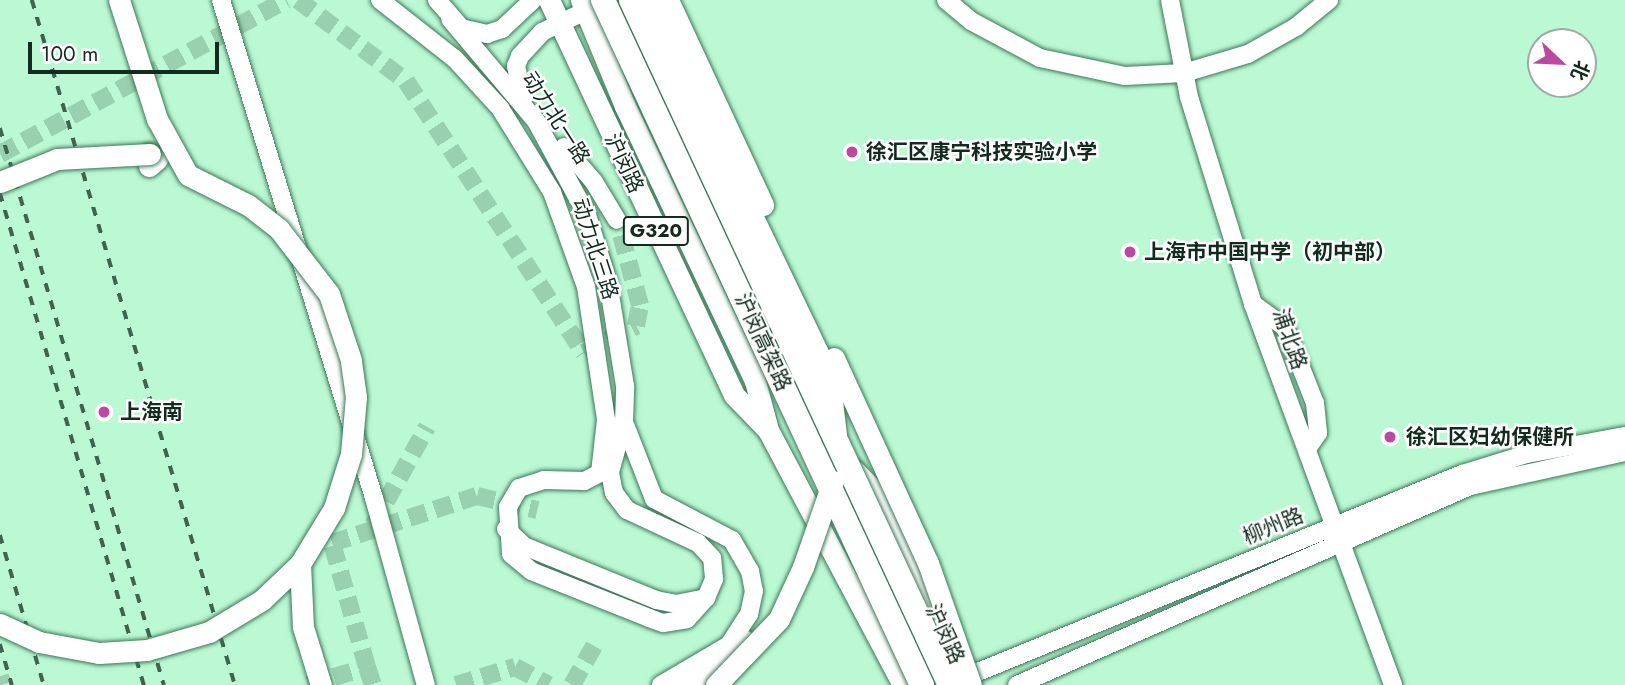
<!DOCTYPE html>
<html>
<head>
<meta charset="utf-8">
<style>
	body { margin:0 }
	#map { position:relative; width:1625px; height:685px; overflow:hidden; background:#bbf9d4; font-family:Jost,"Noto Sans SC",sans-serif }
	div>[style] { position:absolute }
	[style*='--x'] { left:calc(var(--x)*1px); top:calc(var(--y)*1px); width:calc(var(--w)*1px); rotate:calc(var(--a)*1deg) }
	.minor-tunnel>* { height:18px; margin-top:-9px; transform-origin:0; background:repeating-linear-gradient(90deg,#99d0af 0 18px,transparent 0 27px) }
	.roads { filter:drop-shadow(0 0 2px #3c7758) drop-shadow(0 0 2px #3c7758) }
	.minor>* { height:18px; margin:-9px; padding:0 9px; transform-origin:9px; border-radius:9px; background:#fff }
	.major>* { height:21px; margin:-10.5px; padding:0 10.5px; transform-origin:10.5px; border-radius:10.5px; background:#fff }
	.rail>* { height:3.5px; margin-top:-1.75px; transform-origin:0; background:repeating-linear-gradient(90deg,#40634f 0 9px,transparent 0 18px) }
	.bridges { filter:drop-shadow(0 0 2px #3c7758) drop-shadow(0 0 2px #3c7758) }
	.major-bridge>* { height:21px; margin:-10.5px; padding:0 10.5px; transform-origin:10.5px; border-radius:10.5px; background:#fff }
	.highway-bridge>* { height:24px; margin:-12px; padding:0 12px; transform-origin:12px; border-radius:12px; background:#fff }
	.dots>* { width:19px; height:19px; translate:-50% -50%; box-sizing:border-box; border:4px solid #fff; border-radius:50% }
	span { translate:-50% -50%; white-space:nowrap; text-align:center; line-height:1.15; -webkit-text-stroke:5px #fff; paint-order:stroke }
	.shield-label span { padding:2px 5px; background:#fff; border:2px solid; border-radius:5px; -webkit-text-stroke-width:0 }
	.shield-label { font-size:19px; color:#122b1d; font-weight:700 }
	.street-label { font-size:21px; color:#122b1d }
	.poi-label { font-size:21px; color:#122b1d; font-weight:700 }
	.left { translate:0 -50%; text-align:left }
	.north { position:absolute; left:1527px; top:28px; width:70px; height:70px; box-sizing:border-box; background:#fff; border:2px solid #a0aaa5; border-radius:50%; rotate:113deg; font-size:19px; font-weight:700; line-height:28px; text-align:center; color:#122b1d }
	.north::after { content:''; display:block; margin:auto; width:24px; height:32px; background:#bd48a0; clip-path:polygon(50% 0,100% 100%,50% 72%,0 100%) }
	.scale { position:absolute; left:28px; top:42px; width:191px; height:32px; box-sizing:border-box; border:4px solid #122b1d; border-top:0; padding-left:9px; font-size:21px; line-height:24px; white-space:nowrap; color:#122b1d; -webkit-text-stroke:5px #fff; paint-order:stroke }
</style>
</head>
<body>
<div id="map">
	<div class="minor-tunnel">
		<div style="--x:298;--y:0;--w:135;--a:36.9"></div>
		<div style="--x:406;--y:81;--w:325;--a:56.8"></div>
		<div style="--x:584;--y:353;--w:59;--a:-27.4"></div>
		<div style="--x:636;--y:326;--w:21;--a:-79"></div>
		<div style="--x:640;--y:305;--w:88;--a:-105.1"></div>
		<div style="--x:0;--y:154;--w:325;--a:-28.3"></div>
		<div style="--x:373;--y:525;--w:112;--a:-61.1"></div>
		<div style="--x:367;--y:667;--w:129;--a:-105.8"></div>
		<div style="--x:332;--y:543;--w:152;--a:-18"></div>
		<div style="--x:477;--y:496;--w:62;--a:13.1"></div>
		<div style="--x:0;--y:676;--w:9;--a:72"></div>
		<div style="--x:308;--y:685;--w:62;--a:-17"></div>
		<div style="--x:367;--y:667;--w:19;--a:72"></div>
		<div style="--x:456;--y:685;--w:62;--a:-17"></div>
		<div style="--x:515;--y:667;--w:38;--a:28"></div>
		<div style="--x:572;--y:685;--w:45;--a:-60.6"></div>
	</div>
	<div class="roads">
		<div class="minor">
			<div style="--x:221;--y:0;--w:521;--a:72.92"></div>
			<div style="--x:374;--y:498;--w:194;--a:74.5"></div>
			<div style="--x:380;--y:0;--w:95;--a:38.2"></div>
			<div style="--x:455;--y:59;--w:67;--a:47.4"></div>
			<div style="--x:500;--y:108;--w:99;--a:58.2"></div>
			<div style="--x:552;--y:192;--w:101;--a:70.3"></div>
			<div style="--x:586;--y:287;--w:134;--a:81.4"></div>
			<div style="--x:606;--y:420;--w:53;--a:96.5"></div>
			<div style="--x:600;--y:473;--w:18;--a:153"></div>
			<div style="--x:584;--y:481;--w:40;--a:-178.6"></div>
			<div style="--x:544;--y:480;--w:26;--a:162"></div>
			<div style="--x:519;--y:488;--w:22;--a:120"></div>
			<div style="--x:508;--y:507;--w:47;--a:86.3"></div>
			<div style="--x:511;--y:554;--w:26;--a:40"></div>
			<div style="--x:531;--y:571;--w:127;--a:21.7"></div>
			<div style="--x:649;--y:618;--w:15;--a:20"></div>
			<div style="--x:663;--y:623;--w:24;--a:-9"></div>
			<div style="--x:687;--y:619;--w:28;--a:-48"></div>
			<div style="--x:706;--y:598;--w:21;--a:-67"></div>
			<div style="--x:714;--y:579;--w:21;--a:-95"></div>
			<div style="--x:712;--y:558;--w:21;--a:-133"></div>
			<div style="--x:698;--y:543;--w:78;--a:-155.1"></div>
			<div style="--x:627;--y:510;--w:21;--a:-127"></div>
			<div style="--x:614;--y:493;--w:21;--a:-101"></div>
			<div style="--x:610;--y:472;--w:52;--a:-74.4"></div>
			<div style="--x:624;--y:422;--w:36;--a:-88"></div>
			<div style="--x:625;--y:386;--w:105;--a:-99.3"></div>
			<div style="--x:608;--y:282;--w:70;--a:-107.4"></div>
			<div style="--x:587;--y:215;--w:107;--a:-118.5"></div>
			<div style="--x:536;--y:121;--w:133;--a:-130.1"></div>
			<div style="--x:437;--y:0;--w:37;--a:49"></div>
			<div style="--x:461;--y:28;--w:27;--a:13"></div>
			<div style="--x:487;--y:34;--w:16;--a:-18"></div>
			<div style="--x:502;--y:29;--w:42;--a:-43.1"></div>
			<div style="--x:946;--y:0;--w:33;--a:40"></div>
			<div style="--x:971;--y:21;--w:78;--a:28.2"></div>
			<div style="--x:1040;--y:58;--w:87;--a:12"></div>
			<div style="--x:1125;--y:76;--w:59;--a:-2.9"></div>
			<div style="--x:1184;--y:73;--w:67;--a:-16.5"></div>
			<div style="--x:1248;--y:54;--w:55;--a:-29.4"></div>
			<div style="--x:1296;--y:27;--w:43;--a:-39.3"></div>
			<div style="--x:1170;--y:0;--w:99;--a:78.9"></div>
			<div style="--x:1189;--y:97;--w:217;--a:72.8"></div>
			<div style="--x:1253;--y:304;--w:406;--a:69.8"></div>
			<div style="--x:523;--y:99;--w:34;--a:-102"></div>
			<div style="--x:516;--y:66;--w:11;--a:-68"></div>
			<div style="--x:520;--y:56;--w:33;--a:-47"></div>
			<div style="--x:542;--y:32;--w:60;--a:-25.7"></div>
			<div style="--x:564;--y:147;--w:46;--a:49.4"></div>
			<div style="--x:594;--y:182;--w:44;--a:58.8"></div>
			<div style="--x:1253;--y:304;--w:39;--a:36"></div>
			<div style="--x:1285;--y:327;--w:82;--a:68.5"></div>
			<div style="--x:1315;--y:403;--w:30;--a:84"></div>
			<div style="--x:1318;--y:433;--w:19;--a:125"></div>
			<div style="--x:624;--y:422;--w:83;--a:68.7"></div>
			<div style="--x:654;--y:499;--w:88;--a:27.7"></div>
			<div style="--x:732;--y:540;--w:36;--a:60"></div>
			<div style="--x:750;--y:571;--w:20;--a:79"></div>
			<div style="--x:754;--y:591;--w:24;--a:102"></div>
			<div style="--x:749;--y:614;--w:37;--a:123"></div>
			<div style="--x:729;--y:645;--w:79;--a:149.5"></div>
			<div style="--x:506;--y:529;--w:25;--a:43"></div>
			<div style="--x:524;--y:546;--w:143;--a:22.2"></div>
			<div style="--x:656;--y:600;--w:20;--a:11"></div>
			<div style="--x:676;--y:604;--w:31;--a:-11"></div>
			<div style="--x:956;--y:681;--w:547;--a:-22.25"></div>
			<div style="--x:1462;--y:474;--w:68;--a:-17.1"></div>
			<div style="--x:1527;--y:454;--w:100;--a:-10.4"></div>
			<div style="--x:1017;--y:685;--w:495;--a:-23.7"></div>
			<div style="--x:1470;--y:486;--w:159;--a:-12.4"></div>
		</div>
		<div class="major">
			<div style="--x:549;--y:0;--w:436;--a:64.9"></div>
			<div style="--x:734;--y:395;--w:47;--a:45.9"></div>
			<div style="--x:581;--y:0;--w:115;--a:67.5"></div>
			<div style="--x:625;--y:106;--w:304;--a:64.7"></div>
			<div style="--x:755;--y:381;--w:51;--a:75.1"></div>
			<div style="--x:768;--y:430;--w:289;--a:62.1"></div>
			<div style="--x:149;--y:166;--w:11;--a:-41"></div>
			<div style="--x:157;--y:159;--w:9;--a:-144"></div>
			<div style="--x:854;--y:470;--w:40;--a:46"></div>
			<div style="--x:882;--y:499;--w:152;--a:65.1"></div>
			<div style="--x:686;--y:685;--w:74;--a:-36.3"></div>
		</div>
	</div>
	<div class="rail">
		<div style="--x:32;--y:0;--w:714;--a:73.49"></div>
		<div style="--x:0;--y:128;--w:581;--a:73.59"></div>
		<div style="--x:0;--y:193;--w:513;--a:73.69"></div>
		<div style="--x:0;--y:535;--w:156;--a:73.7"></div>
		<div style="--x:0;--y:644;--w:43;--a:73.7"></div>
	</div>
	<div class="bridges">
		<div class="major-bridge">
			<div style="--x:649;--y:0;--w:417;--a:64.4"></div>
			<div style="--x:829;--y:376;--w:59;--a:83.2"></div>
			<div style="--x:668;--y:0;--w:226;--a:65.1"></div>
			<div style="--x:0;--y:182;--w:61;--a:-22"></div>
			<div style="--x:57;--y:159;--w:93;--a:-3.1"></div>
			<div style="--x:834;--y:358;--w:226;--a:65.4"></div>
			<div style="--x:928;--y:563;--w:129;--a:70.6"></div>
			<div style="--x:300;--y:564;--w:63;--a:87.3"></div>
			<div style="--x:303;--y:627;--w:61;--a:72.8"></div>
			<div style="--x:0;--y:624;--w:43;--a:24.8"></div>
			<div style="--x:39;--y:642;--w:61;--a:10.4"></div>
			<div style="--x:99;--y:653;--w:48;--a:-3.6"></div>
			<div style="--x:147;--y:650;--w:65;--a:-16.2"></div>
			<div style="--x:209;--y:632;--w:62;--a:-31.1"></div>
			<div style="--x:262;--y:600;--w:52;--a:-43.5"></div>
			<div style="--x:300;--y:564;--w:66;--a:-58.7"></div>
			<div style="--x:334;--y:508;--w:57;--a:-72.5"></div>
			<div style="--x:351;--y:454;--w:57;--a:-85"></div>
			<div style="--x:356;--y:397;--w:37;--a:-98"></div>
			<div style="--x:351;--y:360;--w:70;--a:-108.4"></div>
			<div style="--x:329;--y:294;--w:82;--a:-127.6"></div>
			<div style="--x:279;--y:229;--w:39;--a:-142"></div>
			<div style="--x:248;--y:205;--w:67;--a:-153.4"></div>
			<div style="--x:188;--y:175;--w:64;--a:-119"></div>
			<div style="--x:157;--y:119;--w:125;--a:-107.7"></div>
			<div style="--x:716;--y:685;--w:91;--a:-46.3"></div>
			<div style="--x:779;--y:619;--w:57;--a:-65.2"></div>
			<div style="--x:803;--y:567;--w:91;--a:-70.8"></div>
		</div>
		<div class="highway-bridge">
			<div style="--x:603;--y:0;--w:756;--a:65.03"></div>
			<div style="--x:631;--y:0;--w:756;--a:65.03"></div>
		</div>
	</div>
	<div class="dots">
		<div style="left:852px;top:152px;background:#bd48a0"></div>
		<div style="left:1130px;top:252px;background:#bd48a0"></div>
		<div style="left:104px;top:412px;background:#bd48a0"></div>
		<div style="left:1390px;top:437px;background:#bd48a0"></div>
	</div>
	<div class="shield-label">
		<span style="left:656px;top:231px">G320</span>
	</div>
	<div class="street-label">
		<span style="left:556px;top:118px;rotate:57deg">动力北一路</span>
		<span style="left:624px;top:163px;rotate:65deg">沪闵路</span>
		<span style="left:595px;top:249px;rotate:72deg">动力北三路</span>
		<span style="left:1290px;top:339px;rotate:71deg">浦北路</span>
		<span style="left:763px;top:342px;rotate:65deg">沪闵高架路</span>
		<span style="left:1273px;top:526px;rotate:-22deg">柳州路</span>
		<span style="left:945px;top:634px;rotate:65deg">沪闵路</span>
	</div>
	<div class="poi-label">
		<span class="left" style="left:866px;top:152px">徐汇区康宁科技实验小学</span>
		<span class="left" style="left:1144px;top:252px">上海市中国中学（初中部）</span>
		<span class="left" style="left:120px;top:412px">上海南</span>
		<span class="left" style="left:1406px;top:437px">徐汇区妇幼保健所</span>
	</div>
	<div class="north">北</div>
	<div class="scale">100 m</div>
</div>
</body>
</html>
